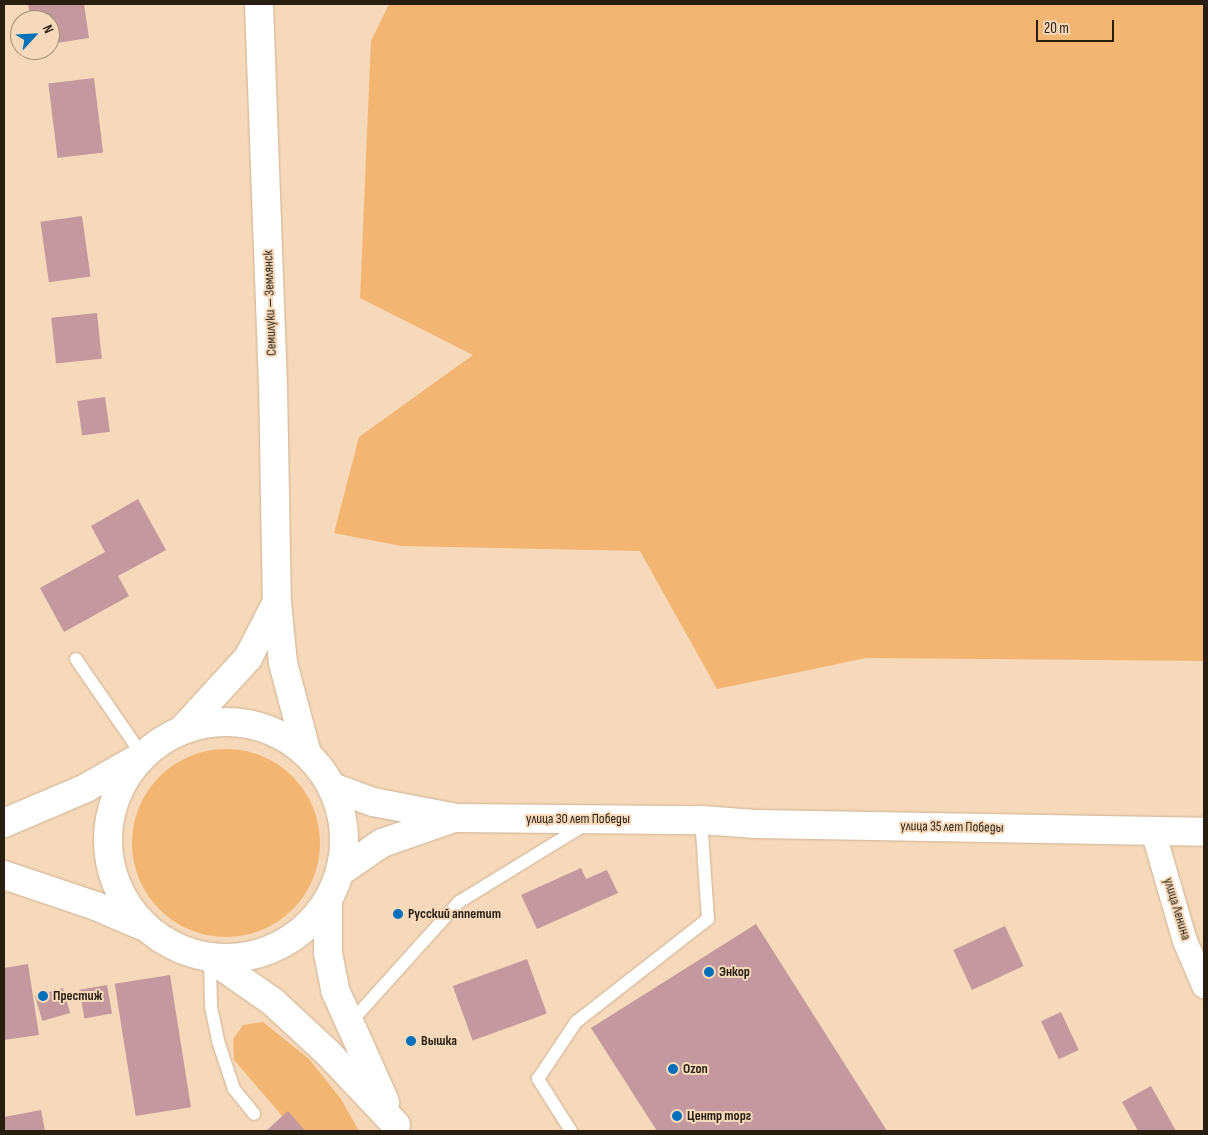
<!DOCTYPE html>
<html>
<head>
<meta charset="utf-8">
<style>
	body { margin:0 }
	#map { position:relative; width:1208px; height:1135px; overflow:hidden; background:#f6d9ba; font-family:"Sofia Sans Condensed",sans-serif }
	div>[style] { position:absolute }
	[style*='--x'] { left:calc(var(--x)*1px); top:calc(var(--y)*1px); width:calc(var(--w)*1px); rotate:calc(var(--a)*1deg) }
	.green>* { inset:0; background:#f2b572 }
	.round { border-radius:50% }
	.building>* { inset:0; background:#c3989e; transform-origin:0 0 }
	.roads { filter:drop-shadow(0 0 1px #ceb294) drop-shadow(0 0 1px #ceb294) }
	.service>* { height:12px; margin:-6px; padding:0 6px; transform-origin:6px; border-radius:6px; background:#fff }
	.minor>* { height:24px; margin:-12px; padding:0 12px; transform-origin:12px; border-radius:12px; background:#fff }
	.secondary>* { height:28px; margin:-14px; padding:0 14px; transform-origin:14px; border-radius:14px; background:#fff }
	.secondary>.ring { margin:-14px; padding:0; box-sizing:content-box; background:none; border:28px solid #fff; border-radius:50% }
	.dots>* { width:14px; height:14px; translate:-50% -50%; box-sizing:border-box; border:2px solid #f6d9ba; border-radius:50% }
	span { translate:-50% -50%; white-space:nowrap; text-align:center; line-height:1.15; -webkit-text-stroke:4px #f6d9ba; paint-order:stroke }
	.street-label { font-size:14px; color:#271d11 }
	.poi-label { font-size:14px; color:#271d11; font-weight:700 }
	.left { translate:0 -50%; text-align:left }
	.frame { position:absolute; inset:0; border:5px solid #271d11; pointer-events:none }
	.north { position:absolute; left:10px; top:10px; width:50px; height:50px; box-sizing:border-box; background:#f6d9ba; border:1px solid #a38e76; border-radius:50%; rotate:65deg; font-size:14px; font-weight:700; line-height:20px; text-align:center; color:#271d11 }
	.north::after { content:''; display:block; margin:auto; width:18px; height:22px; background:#0070bb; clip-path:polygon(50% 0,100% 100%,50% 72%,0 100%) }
	.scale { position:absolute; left:1036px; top:20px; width:78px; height:22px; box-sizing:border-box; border:2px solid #271d11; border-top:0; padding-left:6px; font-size:15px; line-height:18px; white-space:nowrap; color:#271d11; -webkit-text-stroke:4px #f6d9ba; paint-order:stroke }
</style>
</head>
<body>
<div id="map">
	<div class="green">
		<div style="clip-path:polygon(389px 4px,1204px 4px,1204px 661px,866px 658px,717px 689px,640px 551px,401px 546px,334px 533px,359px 437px,473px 355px,360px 298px,371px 41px)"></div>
		<div class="round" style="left:132px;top:749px;width:188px;height:188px"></div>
		<div style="clip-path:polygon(263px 1022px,309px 1059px,341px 1099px,359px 1131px,295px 1131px,234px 1060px,233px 1039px,243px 1025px)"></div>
	</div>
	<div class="building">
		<div style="clip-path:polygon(28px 4px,84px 4px,89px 38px,50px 44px,50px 20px,31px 20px)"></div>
		<div style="left:94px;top:78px;width:75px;height:46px;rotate:83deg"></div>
		<div style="left:82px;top:216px;width:61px;height:42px;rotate:82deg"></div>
		<div style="left:97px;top:313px;width:46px;height:46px;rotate:84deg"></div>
		<div style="left:105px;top:397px;width:35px;height:28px;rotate:82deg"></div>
		<div style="clip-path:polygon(138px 499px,166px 550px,118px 576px,129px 596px,64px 632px,40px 588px,105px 552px,91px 526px)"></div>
		<div style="clip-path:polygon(581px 868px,586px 879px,607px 870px,618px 893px,537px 929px,521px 895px)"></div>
		<div style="clip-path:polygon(756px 924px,887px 1131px,657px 1131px,591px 1028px)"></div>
		<div style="left:1005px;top:926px;width:44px;height:57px;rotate:65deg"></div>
		<div style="left:527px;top:959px;width:58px;height:79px;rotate:70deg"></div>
		<div style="clip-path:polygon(28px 964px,39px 1035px,4px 1040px,4px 968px)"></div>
		<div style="left:170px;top:975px;width:134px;height:56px;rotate:81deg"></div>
		<div style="left:107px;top:985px;width:29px;height:28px;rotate:80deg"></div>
		<div style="left:63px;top:988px;width:26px;height:29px;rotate:74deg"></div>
		<div style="left:1061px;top:1012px;width:42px;height:22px;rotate:65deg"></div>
		<div style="clip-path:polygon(1151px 1086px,1176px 1131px,1138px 1131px,1122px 1102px)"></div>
		<div style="clip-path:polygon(41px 1110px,45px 1131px,4px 1131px,4px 1117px)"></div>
		<div style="clip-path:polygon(288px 1111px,305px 1131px,266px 1131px)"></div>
	</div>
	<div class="roads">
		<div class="service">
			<div style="--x:76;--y:659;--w:118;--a:55.4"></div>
			<div style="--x:210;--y:958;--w:49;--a:88.8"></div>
			<div style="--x:211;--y:1007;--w:35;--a:78"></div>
			<div style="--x:218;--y:1041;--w:51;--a:71.6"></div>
			<div style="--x:234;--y:1089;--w:32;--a:51"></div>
			<div style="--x:349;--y:1024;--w:164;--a:-48"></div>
			<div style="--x:459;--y:902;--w:149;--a:-31.6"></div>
			<div style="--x:571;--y:1131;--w:62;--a:-122.4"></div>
			<div style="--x:538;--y:1079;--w:69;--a:-56.3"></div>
			<div style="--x:576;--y:1022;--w:167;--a:-38"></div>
			<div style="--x:708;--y:919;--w:99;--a:-94"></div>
		</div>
		<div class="minor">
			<div style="--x:1153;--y:831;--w:115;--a:73.8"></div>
			<div style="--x:1185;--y:941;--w:49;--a:67.1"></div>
		</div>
		<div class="secondary">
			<div style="--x:259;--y:4;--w:378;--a:87.9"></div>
			<div style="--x:273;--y:382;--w:220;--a:89"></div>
			<div style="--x:277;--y:602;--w:61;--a:84.4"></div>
			<div style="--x:283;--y:663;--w:94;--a:75.2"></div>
			<div class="ring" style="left:108px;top:722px;width:208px;height:208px"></div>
			<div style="--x:182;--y:730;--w:98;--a:-47.5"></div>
			<div style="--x:248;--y:658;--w:63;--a:-62.6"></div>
			<div style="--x:332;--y:787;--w:44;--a:20.1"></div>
			<div style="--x:373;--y:802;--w:85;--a:10.9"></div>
			<div style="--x:456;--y:818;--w:245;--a:0.5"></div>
			<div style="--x:701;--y:820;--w:55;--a:4.2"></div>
			<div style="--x:756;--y:824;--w:448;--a:1"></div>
			<div style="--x:4;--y:823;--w:89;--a:-23.1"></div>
			<div style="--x:86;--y:788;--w:56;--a:-29.7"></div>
			<div style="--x:340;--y:872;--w:51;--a:-34.6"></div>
			<div style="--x:382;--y:843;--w:76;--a:-19.1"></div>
			<div style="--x:4;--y:875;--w:97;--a:18.6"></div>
			<div style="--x:96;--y:906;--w:51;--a:23.1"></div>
			<div style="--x:328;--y:900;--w:53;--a:90"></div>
			<div style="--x:328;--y:953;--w:38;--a:79"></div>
			<div style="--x:335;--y:990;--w:123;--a:65.9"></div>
			<div style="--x:210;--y:958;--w:77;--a:34.9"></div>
			<div style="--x:273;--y:1002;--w:75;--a:42.8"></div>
			<div style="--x:328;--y:1053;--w:99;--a:46.6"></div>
		</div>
	</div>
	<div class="dots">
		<div style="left:398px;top:914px;background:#0070bb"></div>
		<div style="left:709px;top:972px;background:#0070bb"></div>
		<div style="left:43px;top:996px;background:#0070bb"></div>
		<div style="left:411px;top:1041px;background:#0070bb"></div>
		<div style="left:673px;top:1069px;background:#0070bb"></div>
		<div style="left:677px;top:1116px;background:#0070bb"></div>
	</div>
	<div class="street-label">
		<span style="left:270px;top:303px;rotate:-92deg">Семилуки — Землянск</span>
		<span style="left:578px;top:819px">улица 30 лет Победы</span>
		<span style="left:952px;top:827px;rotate:1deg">улица 35 лет Победы</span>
		<span style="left:1177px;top:909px;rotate:73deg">улица Ленина</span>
	</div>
	<div class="poi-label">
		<span class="left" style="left:408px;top:914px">Русский аппетит</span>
		<span class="left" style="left:719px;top:972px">Энкор</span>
		<span class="left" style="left:53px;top:996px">Престиж</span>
		<span class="left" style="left:421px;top:1041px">Вышка</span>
		<span class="left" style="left:683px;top:1069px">Ozon</span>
		<span class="left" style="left:687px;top:1116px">Центр торг</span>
	</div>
	<div class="frame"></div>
	<div class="north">N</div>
	<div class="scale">20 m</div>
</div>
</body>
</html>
